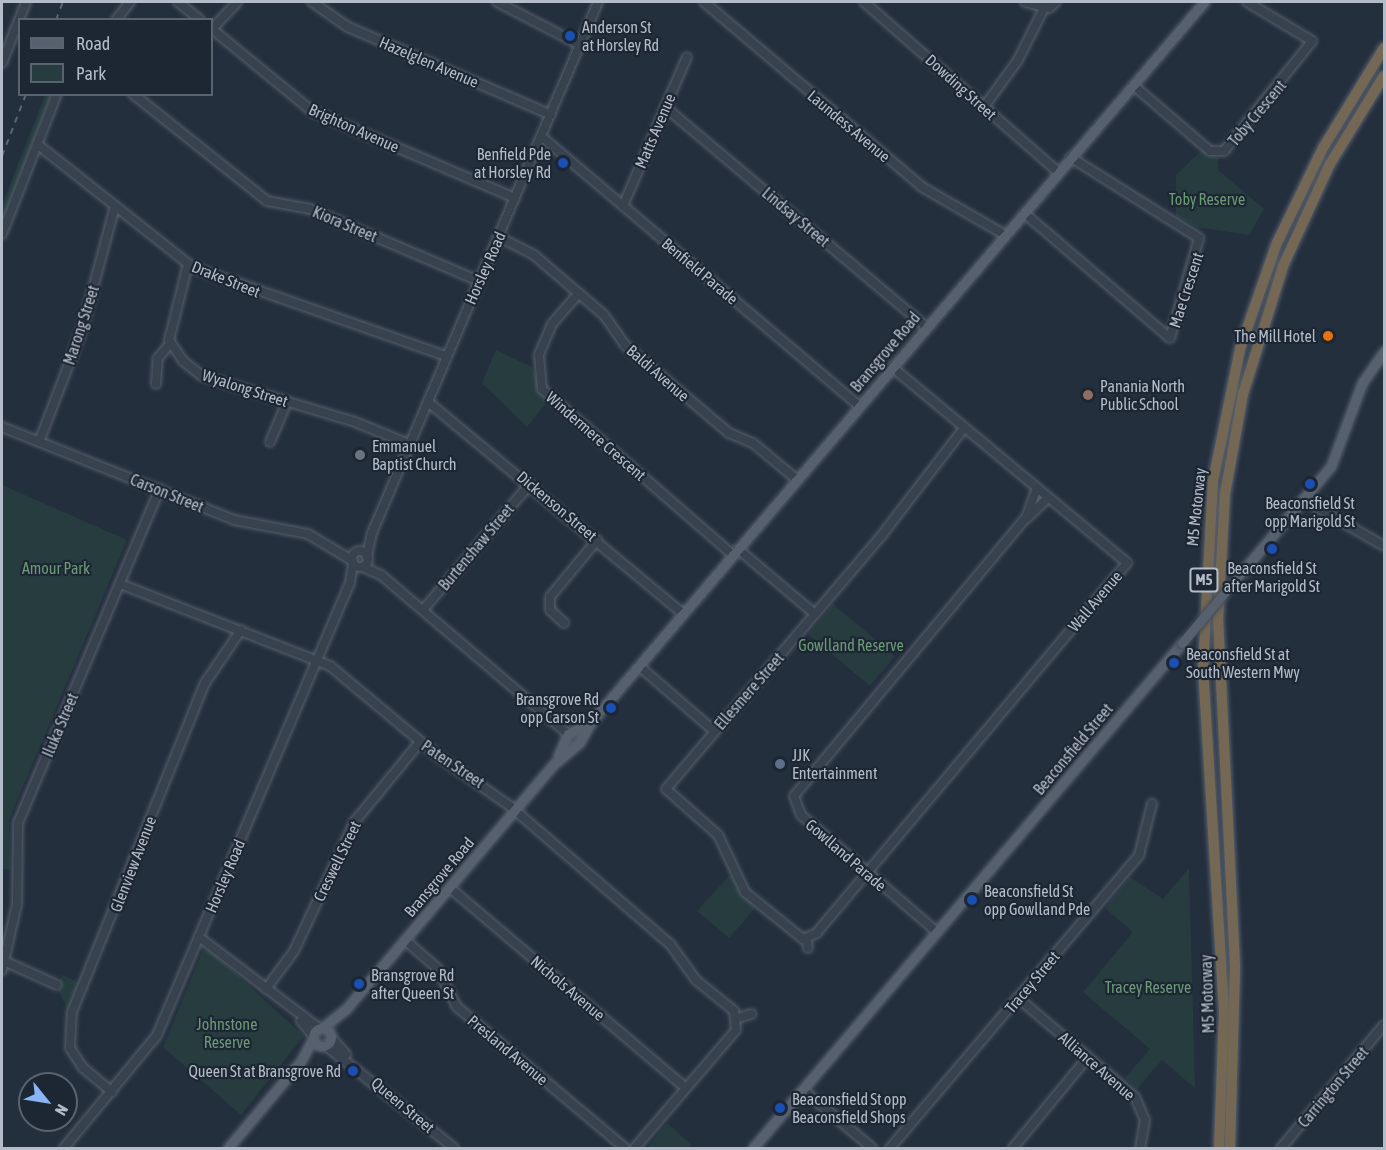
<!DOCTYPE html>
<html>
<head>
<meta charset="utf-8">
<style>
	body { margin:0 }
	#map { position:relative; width:1386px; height:1150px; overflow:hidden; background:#242f3e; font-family:"Asap Condensed",sans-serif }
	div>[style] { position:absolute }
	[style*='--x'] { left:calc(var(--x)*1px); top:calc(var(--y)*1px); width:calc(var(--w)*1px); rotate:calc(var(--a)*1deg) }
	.green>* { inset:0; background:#263c3f; transform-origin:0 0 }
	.roads { filter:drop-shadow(0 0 2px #565f6c) drop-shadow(0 0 2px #565f6c) }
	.minor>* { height:8px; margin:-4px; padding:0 4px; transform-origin:4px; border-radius:4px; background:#38414e }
	.minor>.ring { margin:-4px; padding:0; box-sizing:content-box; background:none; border:8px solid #38414e; border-radius:50% }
	.major>* { height:9px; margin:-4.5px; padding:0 4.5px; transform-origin:4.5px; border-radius:4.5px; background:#56606e }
	.major>.ring { margin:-4.5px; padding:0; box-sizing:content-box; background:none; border:9px solid #56606e; border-radius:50% }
	.highway>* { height:10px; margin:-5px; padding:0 5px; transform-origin:5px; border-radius:5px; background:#746855 }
	.rail>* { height:2px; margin-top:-1px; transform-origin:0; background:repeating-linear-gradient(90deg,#5a6575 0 6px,transparent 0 12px) }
	.bridges { filter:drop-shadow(0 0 2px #414a57) drop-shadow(0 0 2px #414a57) }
	.major-bridge>* { height:9px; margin:-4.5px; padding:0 4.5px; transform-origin:4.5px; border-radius:4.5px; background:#56606e }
	.dots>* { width:16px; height:16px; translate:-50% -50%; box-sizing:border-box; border:3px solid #1d2633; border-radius:50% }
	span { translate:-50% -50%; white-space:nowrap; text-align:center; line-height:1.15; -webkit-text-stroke:4.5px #1d2633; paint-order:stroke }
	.shield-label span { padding:2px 4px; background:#1d2633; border:2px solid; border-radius:4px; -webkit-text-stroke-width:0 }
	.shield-label { font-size:15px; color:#b4bcc9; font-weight:700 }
	.poi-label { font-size:16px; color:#b4bcc9 }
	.left { translate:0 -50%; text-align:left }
	.right { translate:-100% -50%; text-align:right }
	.street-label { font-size:16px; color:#b4bcc9 }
	.park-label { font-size:16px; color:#6b9a76 }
	.frame { position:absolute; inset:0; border:3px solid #b4bcc9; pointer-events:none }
	.legend { position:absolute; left:18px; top:18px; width:195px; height:78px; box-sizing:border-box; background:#1d2633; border:2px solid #59626f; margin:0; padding:8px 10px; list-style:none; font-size:18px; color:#b4bcc9 }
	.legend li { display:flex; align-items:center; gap:12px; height:30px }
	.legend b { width:30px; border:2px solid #59626f }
	.north { position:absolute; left:18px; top:1072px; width:60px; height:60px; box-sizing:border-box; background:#1d2633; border:2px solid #59626f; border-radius:50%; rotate:120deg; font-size:16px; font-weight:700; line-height:24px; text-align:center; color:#b4bcc9 }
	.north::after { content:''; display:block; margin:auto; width:21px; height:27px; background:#8ab4f8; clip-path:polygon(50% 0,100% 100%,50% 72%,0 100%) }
</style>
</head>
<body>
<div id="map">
	<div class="green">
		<div style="clip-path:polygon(45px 95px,51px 95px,2px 222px,2px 205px)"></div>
		<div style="clip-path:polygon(1202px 150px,1218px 157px,1218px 170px,1264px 209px,1249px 235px,1196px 227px,1176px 216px,1176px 175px)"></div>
		<div style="clip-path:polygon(496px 350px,532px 367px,547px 402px,527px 427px,482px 383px)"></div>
		<div style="clip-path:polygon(2px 485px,127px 540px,9px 820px,11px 870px,2px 869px)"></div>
		<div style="left:833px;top:604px;width:81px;height:39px;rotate:40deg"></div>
		<div style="clip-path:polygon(1189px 868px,1195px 1088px,1162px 1060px,1137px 1089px,1125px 1078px,1150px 1049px,1083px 992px,1133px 932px,1105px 908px,1130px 877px,1163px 899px)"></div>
		<div style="clip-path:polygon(730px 875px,756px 907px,729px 938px,697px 911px)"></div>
		<div style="clip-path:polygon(209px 949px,304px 1036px,241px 1115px,163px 1047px,203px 950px)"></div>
		<div style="clip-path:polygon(62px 975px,81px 983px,69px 1013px,57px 988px)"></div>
		<div style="clip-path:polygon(667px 1123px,692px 1145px,689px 1148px,647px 1148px)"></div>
	</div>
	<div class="roads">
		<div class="minor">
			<div style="--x:178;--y:2;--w:28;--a:39"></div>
			<div style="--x:312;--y:2;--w:44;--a:34.8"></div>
			<div style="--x:348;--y:27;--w:221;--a:23.4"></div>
			<div style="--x:497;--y:2;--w:93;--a:27.4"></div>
			<div style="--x:704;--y:2;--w:286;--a:40.3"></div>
			<div style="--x:922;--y:187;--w:96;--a:30"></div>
			<div style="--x:864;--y:2;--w:258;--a:41.2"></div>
			<div style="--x:1025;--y:2;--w:25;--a:14"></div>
			<div style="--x:1049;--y:8;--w:9;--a:-41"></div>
			<div style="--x:116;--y:20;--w:23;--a:-52"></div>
			<div style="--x:212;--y:29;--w:129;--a:39.4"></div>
			<div style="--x:312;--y:111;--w:221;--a:23.2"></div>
			<div style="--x:212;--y:29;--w:37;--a:-47"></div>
			<div style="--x:2;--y:63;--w:66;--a:-68.5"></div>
			<div style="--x:1133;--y:85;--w:101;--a:40.6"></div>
			<div style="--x:1210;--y:151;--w:14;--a:0"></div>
			<div style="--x:1224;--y:151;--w:141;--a:-51.3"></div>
			<div style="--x:1312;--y:41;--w:76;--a:-149"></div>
			<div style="--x:133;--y:94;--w:171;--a:38.6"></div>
			<div style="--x:267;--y:201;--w:44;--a:10.5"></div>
			<div style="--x:310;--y:209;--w:184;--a:23.1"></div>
			<div style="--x:665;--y:107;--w:341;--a:40.1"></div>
			<div style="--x:984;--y:107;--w:58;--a:-54.1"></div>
			<div style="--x:1018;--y:60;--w:65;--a:-63.4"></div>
			<div style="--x:542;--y:137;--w:416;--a:40.3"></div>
			<div style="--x:37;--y:144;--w:198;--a:38.4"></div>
			<div style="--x:192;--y:267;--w:269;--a:19.3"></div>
			<div style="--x:623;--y:206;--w:162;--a:-66.8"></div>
			<div style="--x:1024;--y:213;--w:192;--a:40.6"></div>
			<div style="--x:1170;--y:338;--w:104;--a:-73.8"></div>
			<div style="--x:1199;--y:238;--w:152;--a:-147.9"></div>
			<div style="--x:2;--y:234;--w:150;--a:-68.6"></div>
			<div style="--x:499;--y:237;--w:39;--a:27"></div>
			<div style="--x:534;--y:255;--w:92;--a:40.6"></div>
			<div style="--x:604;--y:315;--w:38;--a:55"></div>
			<div style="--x:626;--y:346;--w:135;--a:40.2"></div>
			<div style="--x:729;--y:433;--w:26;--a:23"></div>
			<div style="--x:753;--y:443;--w:56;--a:39.9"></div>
			<div style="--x:188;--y:264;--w:78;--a:104"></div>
			<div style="--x:169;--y:340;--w:25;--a:56"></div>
			<div style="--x:183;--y:361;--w:24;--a:38"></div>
			<div style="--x:202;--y:376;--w:160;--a:16.7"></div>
			<div style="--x:355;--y:422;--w:58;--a:22.2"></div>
			<div style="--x:579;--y:293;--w:41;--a:131.1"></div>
			<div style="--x:552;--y:324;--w:34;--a:113"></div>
			<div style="--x:539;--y:355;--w:34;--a:85"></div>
			<div style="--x:542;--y:389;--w:253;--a:41"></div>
			<div style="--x:892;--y:367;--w:306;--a:39.8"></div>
			<div style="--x:1127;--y:563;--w:483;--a:130"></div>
			<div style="--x:817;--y:933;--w:15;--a:157"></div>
			<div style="--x:803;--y:939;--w:75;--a:-141"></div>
			<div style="--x:745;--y:892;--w:63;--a:-115.3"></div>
			<div style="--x:718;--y:835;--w:69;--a:-138.5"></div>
			<div style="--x:666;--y:789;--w:333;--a:-49.6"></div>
			<div style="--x:882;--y:535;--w:135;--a:-52.5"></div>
			<div style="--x:156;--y:384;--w:26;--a:-86"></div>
			<div style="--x:158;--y:358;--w:17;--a:-50"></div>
			<div style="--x:428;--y:402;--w:332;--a:39.7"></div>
			<div style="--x:2;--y:427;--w:250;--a:21.8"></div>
			<div style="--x:234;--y:520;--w:75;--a:10.7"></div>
			<div style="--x:308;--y:534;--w:52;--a:31"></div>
			<div style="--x:39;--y:442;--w:120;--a:-69"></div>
			<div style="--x:82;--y:330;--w:128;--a:-75.1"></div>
			<div style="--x:270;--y:442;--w:43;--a:-67"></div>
			<div style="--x:1304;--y:500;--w:92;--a:29.9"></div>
			<div style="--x:1027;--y:518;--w:28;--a:-44"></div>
			<div style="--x:738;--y:549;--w:101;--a:40.2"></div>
			<div class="ring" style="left:352px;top:551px;width:8px;height:8px"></div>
			<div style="--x:367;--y:556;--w:24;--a:-78"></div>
			<div style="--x:372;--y:533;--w:577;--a:-66.94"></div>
			<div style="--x:363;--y:567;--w:20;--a:24"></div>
			<div style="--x:381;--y:575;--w:245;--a:40.4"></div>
			<div style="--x:120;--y:584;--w:225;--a:21.3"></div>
			<div style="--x:330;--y:666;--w:141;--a:39.8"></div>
			<div style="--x:438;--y:756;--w:88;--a:34.8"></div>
			<div style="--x:510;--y:806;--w:211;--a:40.8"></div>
			<div style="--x:670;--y:944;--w:44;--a:54.2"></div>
			<div style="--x:696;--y:980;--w:49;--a:39.2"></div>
			<div style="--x:734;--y:1011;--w:19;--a:84"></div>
			<div style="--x:736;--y:1030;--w:155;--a:130.6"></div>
			<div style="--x:423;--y:610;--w:165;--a:-49.7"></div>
			<div style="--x:564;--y:623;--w:19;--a:-137"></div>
			<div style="--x:550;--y:610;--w:13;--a:-90"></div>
			<div style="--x:550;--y:597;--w:74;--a:-50.5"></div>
			<div style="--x:639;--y:666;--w:99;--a:40.9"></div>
			<div style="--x:450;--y:888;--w:309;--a:40.3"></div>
			<div style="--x:937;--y:932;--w:179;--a:-139.3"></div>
			<div style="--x:801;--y:815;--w:20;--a:-110"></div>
			<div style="--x:794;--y:796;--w:362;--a:-50.2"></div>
			<div style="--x:1026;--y:518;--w:30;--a:-70"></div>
			<div style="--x:199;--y:937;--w:151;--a:37.2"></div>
			<div style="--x:807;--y:939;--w:9;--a:84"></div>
			<div style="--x:405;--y:940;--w:43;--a:41.2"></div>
			<div style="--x:437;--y:968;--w:44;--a:62.9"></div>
			<div style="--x:457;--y:1007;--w:219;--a:40"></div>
			<div style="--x:4;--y:961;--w:58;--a:24.4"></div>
			<div style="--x:2;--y:970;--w:68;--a:-77.2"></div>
			<div style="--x:17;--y:904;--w:81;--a:-89.3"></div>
			<div style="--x:18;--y:823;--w:363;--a:-67"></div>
			<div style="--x:266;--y:989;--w:47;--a:-53.6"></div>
			<div style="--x:294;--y:951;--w:144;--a:-64.9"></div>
			<div style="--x:355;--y:821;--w:102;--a:-50.6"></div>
			<div style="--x:1018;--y:998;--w:153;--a:40.2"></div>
			<div style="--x:1135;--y:1097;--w:25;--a:67"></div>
			<div style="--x:1145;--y:1120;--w:28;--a:100"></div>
			<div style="--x:738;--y:1018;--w:14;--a:-17"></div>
			<div style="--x:301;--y:1021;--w:19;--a:51"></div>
			<div style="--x:331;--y:1037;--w:23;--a:49"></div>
			<div style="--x:325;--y:1045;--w:165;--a:38.6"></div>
			<div style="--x:803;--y:1090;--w:90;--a:40"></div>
			<div style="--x:112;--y:1092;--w:38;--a:-140"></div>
			<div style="--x:83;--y:1068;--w:24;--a:-123"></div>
			<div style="--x:70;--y:1048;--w:36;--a:-87"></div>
			<div style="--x:72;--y:1012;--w:355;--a:-68"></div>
			<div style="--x:205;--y:683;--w:64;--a:-55.8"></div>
			<div style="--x:64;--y:1148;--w:146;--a:-50.5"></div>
			<div style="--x:157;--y:1035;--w:491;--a:-66.9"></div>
			<div style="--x:350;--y:583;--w:20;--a:-81"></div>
			<div style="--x:890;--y:1148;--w:385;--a:-49.6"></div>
			<div style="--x:1139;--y:855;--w:53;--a:-75.7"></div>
			<div style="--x:1013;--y:1148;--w:118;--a:-50.5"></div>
			<div style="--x:1281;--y:1148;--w:160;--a:-50.1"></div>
		</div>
		<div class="major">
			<div style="--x:1242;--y:572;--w:138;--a:-50"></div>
			<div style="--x:1331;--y:466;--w:89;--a:-69.5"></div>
			<div style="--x:1362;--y:383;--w:39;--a:-55"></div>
			<div style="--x:558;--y:756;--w:24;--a:-66"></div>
			<div style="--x:568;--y:734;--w:24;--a:-28"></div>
			<div style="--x:323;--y:1027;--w:29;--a:-38"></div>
			<div style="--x:346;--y:1009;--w:321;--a:-49.7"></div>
			<div style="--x:554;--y:764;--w:33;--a:-40"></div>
			<div style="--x:579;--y:743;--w:24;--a:-60"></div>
			<div style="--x:591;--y:722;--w:946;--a:-49.59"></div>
			<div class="ring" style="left:313px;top:1028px;width:9px;height:9px"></div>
			<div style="--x:228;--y:1148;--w:114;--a:-50"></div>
			<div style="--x:301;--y:1061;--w:26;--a:-62"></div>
			<div style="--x:753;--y:1148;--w:663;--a:-49.65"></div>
		</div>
		<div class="highway">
			<div style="--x:1219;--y:1148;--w:137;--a:-87.9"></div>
			<div style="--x:1224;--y:1011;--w:342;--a:-93.5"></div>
			<div style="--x:1203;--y:670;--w:189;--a:-87"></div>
			<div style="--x:1213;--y:481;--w:135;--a:-78.4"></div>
			<div style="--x:1240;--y:349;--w:112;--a:-70.8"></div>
			<div style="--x:1277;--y:243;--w:106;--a:-64.2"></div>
			<div style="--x:1323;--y:148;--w:117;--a:-58.6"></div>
			<div style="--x:1230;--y:1148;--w:182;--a:-88.4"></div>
			<div style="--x:1235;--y:966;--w:346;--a:-92.8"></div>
			<div style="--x:1218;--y:620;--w:126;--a:-86.8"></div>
			<div style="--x:1225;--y:494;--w:102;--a:-79.8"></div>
			<div style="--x:1243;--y:394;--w:134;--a:-72.6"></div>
			<div style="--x:1283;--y:266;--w:112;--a:-65.3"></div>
			<div style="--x:1330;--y:164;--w:103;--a:-58.5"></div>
		</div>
	</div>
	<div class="rail">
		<div style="--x:56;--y:20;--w:19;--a:-69"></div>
		<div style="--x:2;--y:156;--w:66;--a:-68.8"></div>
	</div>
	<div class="bridges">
		<div class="major-bridge">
			<div style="--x:1182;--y:643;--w:93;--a:-49.8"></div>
		</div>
	</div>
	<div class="dots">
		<div style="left:570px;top:36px;background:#1a4fb4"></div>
		<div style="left:563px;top:163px;background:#1a4fb4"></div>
		<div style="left:1328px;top:336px;background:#e8710a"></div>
		<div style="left:1088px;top:395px;background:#8d6e63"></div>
		<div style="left:360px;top:455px;background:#6b7280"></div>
		<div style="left:1310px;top:484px;background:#1a4fb4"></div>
		<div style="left:1272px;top:549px;background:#1a4fb4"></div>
		<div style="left:1174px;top:663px;background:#1a4fb4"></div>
		<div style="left:611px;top:708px;background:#1a4fb4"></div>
		<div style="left:780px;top:764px;background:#5c6f8a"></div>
		<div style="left:972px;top:900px;background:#1a4fb4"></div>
		<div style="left:359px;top:984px;background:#1a4fb4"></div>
		<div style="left:353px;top:1071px;background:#1a4fb4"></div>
		<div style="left:780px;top:1108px;background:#1a4fb4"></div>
	</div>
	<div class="shield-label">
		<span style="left:1204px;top:580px">M5</span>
	</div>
	<div class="poi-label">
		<span class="left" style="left:582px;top:36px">Anderson St<br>at Horsley Rd</span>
		<span class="right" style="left:551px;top:163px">Benfield Pde<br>at Horsley Rd</span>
		<span class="right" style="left:1316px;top:336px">The Mill Hotel</span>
		<span class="left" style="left:1100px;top:395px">Panania North<br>Public School</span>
		<span class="left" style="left:372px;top:455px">Emmanuel<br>Baptist Church</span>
		<span style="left:1310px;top:512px">Beaconsfield St<br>opp Marigold St</span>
		<span style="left:1272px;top:577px">Beaconsfield St<br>after Marigold St</span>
		<span class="left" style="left:1186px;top:663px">Beaconsfield St at<br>South Western Mwy</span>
		<span class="right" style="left:599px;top:708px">Bransgrove Rd<br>opp Carson St</span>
		<span class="left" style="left:792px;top:764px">JJK<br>Entertainment</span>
		<span class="left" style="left:984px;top:900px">Beaconsfield St<br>opp Gowlland Pde</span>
		<span class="left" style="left:371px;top:984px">Bransgrove Rd<br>after Queen St</span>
		<span class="right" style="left:341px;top:1071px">Queen St at Bransgrove Rd</span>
		<span class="left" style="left:792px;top:1108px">Beaconsfield St opp<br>Beaconsfield Shops</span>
	</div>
	<div class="street-label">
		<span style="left:429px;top:62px;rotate:23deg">Hazelglen Avenue</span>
		<span style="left:961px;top:87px;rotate:42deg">Dowding Street</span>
		<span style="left:1257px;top:113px;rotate:-50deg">Toby Crescent</span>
		<span style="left:849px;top:126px;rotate:40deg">Laundess Avenue</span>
		<span style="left:354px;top:128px;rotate:24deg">Brighton Avenue</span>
		<span style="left:655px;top:131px;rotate:-67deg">Matts Avenue</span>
		<span style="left:796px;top:217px;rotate:40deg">Lindsay Street</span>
		<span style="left:345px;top:224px;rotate:23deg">Kiora Street</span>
		<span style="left:485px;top:268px;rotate:-66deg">Horsley Road</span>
		<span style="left:700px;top:271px;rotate:40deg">Benfield Parade</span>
		<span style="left:226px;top:279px;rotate:22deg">Drake Street</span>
		<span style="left:1186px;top:290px;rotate:-72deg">Mae Crescent</span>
		<span style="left:81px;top:325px;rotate:-72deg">Marong Street</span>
		<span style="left:885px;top:352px;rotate:-50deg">Bransgrove Road</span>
		<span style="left:658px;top:373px;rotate:41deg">Baldi Avenue</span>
		<span style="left:245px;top:388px;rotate:18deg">Wyalong Street</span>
		<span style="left:596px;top:436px;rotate:41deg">Windermere Crescent</span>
		<span style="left:167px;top:493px;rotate:22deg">Carson Street</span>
		<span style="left:557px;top:506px;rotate:40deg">Dickenson Street</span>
		<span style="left:1196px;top:507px;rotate:-84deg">M5 Motorway</span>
		<span style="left:476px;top:547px;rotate:-50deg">Burtenshaw Street</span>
		<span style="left:1095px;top:601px;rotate:-50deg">Wall Avenue</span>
		<span style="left:749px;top:691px;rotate:-49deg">Ellesmere Street</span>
		<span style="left:60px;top:725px;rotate:-67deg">Iluka Street</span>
		<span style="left:1073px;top:749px;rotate:-50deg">Beaconsfield Street</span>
		<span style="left:453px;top:764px;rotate:34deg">Paten Street</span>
		<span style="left:846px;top:855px;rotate:41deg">Gowlland Parade</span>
		<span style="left:337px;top:861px;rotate:-64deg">Creswell Street</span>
		<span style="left:133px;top:864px;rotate:-69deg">Glenview Avenue</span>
		<span style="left:225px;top:876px;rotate:-67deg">Horsley Road</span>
		<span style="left:439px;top:877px;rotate:-50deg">Bransgrove Road</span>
		<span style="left:1032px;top:982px;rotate:-50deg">Tracey Street</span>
		<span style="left:568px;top:988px;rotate:40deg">Nichols Avenue</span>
		<span style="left:1207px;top:994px;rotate:-92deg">M5 Motorway</span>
		<span style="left:508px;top:1050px;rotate:40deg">Presland Avenue</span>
		<span style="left:1097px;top:1066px;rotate:41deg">Alliance Avenue</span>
		<span style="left:1333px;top:1087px;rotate:-50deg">Carrington Street</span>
		<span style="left:403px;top:1105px;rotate:40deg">Queen Street</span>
	</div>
	<div class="park-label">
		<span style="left:1207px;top:199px">Toby Reserve</span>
		<span style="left:56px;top:568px">Amour Park</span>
		<span style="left:851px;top:645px">Gowlland Reserve</span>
		<span style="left:1148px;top:987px">Tracey Reserve</span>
		<span style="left:227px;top:1033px">Johnstone<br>Reserve</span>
	</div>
	<div class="frame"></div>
	<ul class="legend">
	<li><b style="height:8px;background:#56606e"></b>Road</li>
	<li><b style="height:16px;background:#263c3f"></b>Park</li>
	</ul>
	<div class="north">N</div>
</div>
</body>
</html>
